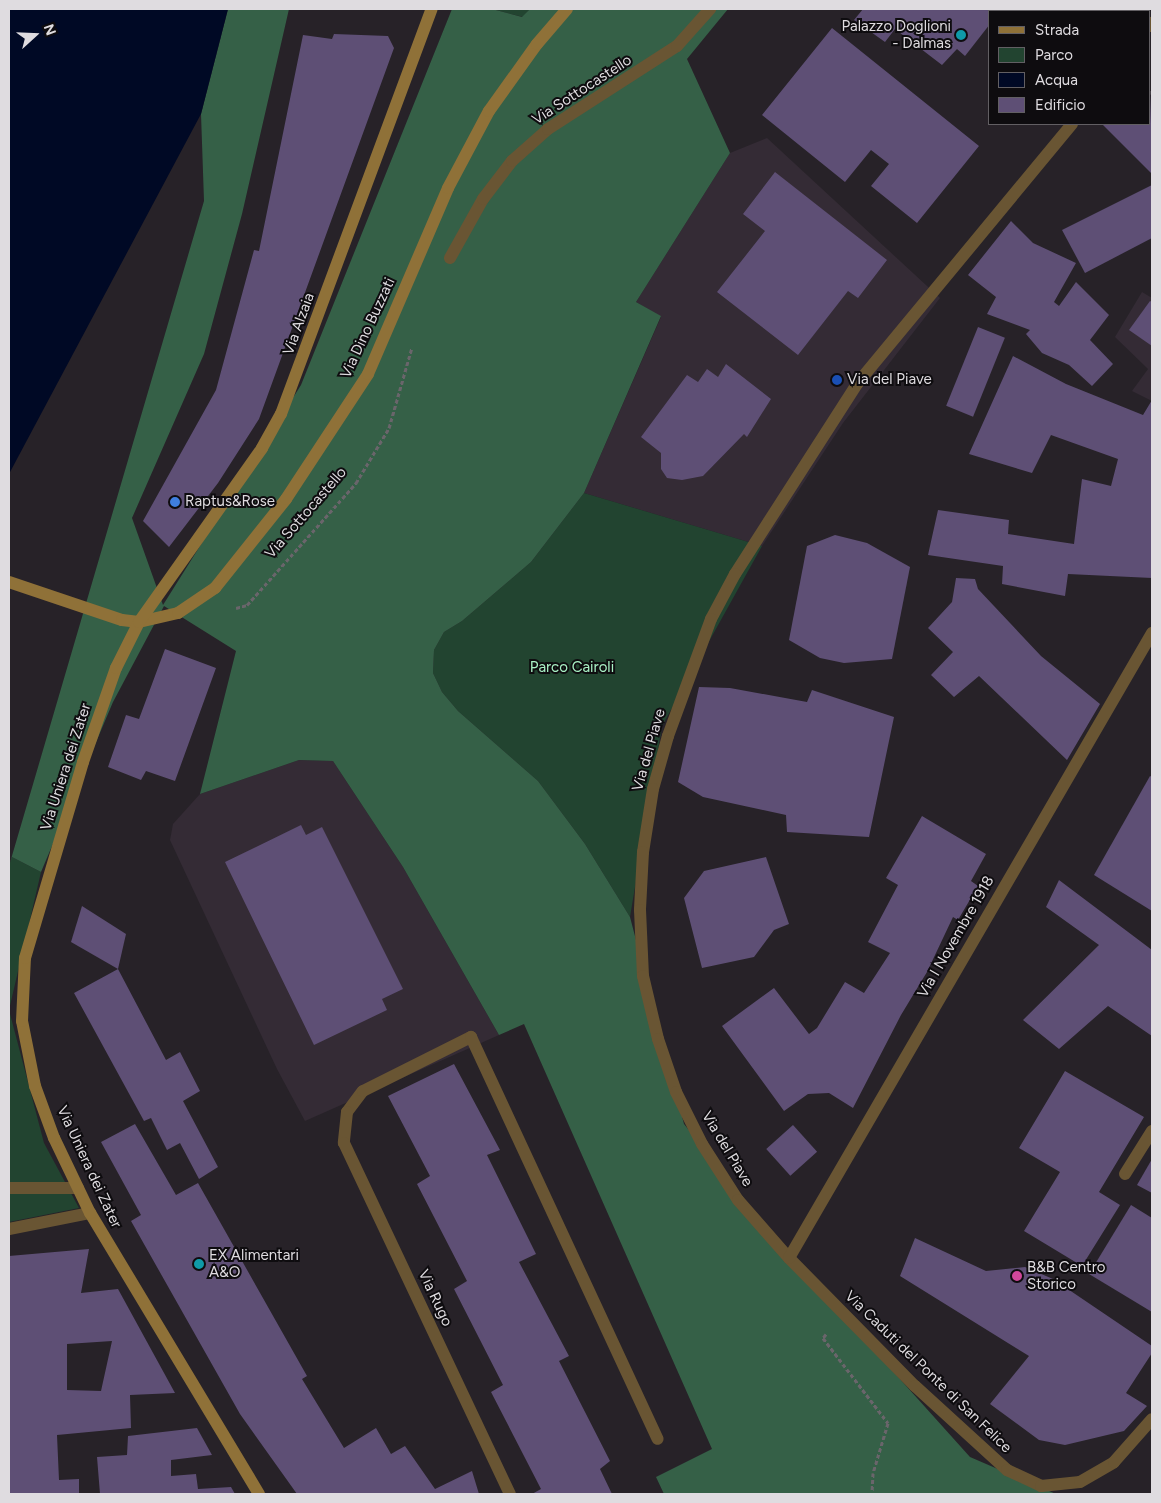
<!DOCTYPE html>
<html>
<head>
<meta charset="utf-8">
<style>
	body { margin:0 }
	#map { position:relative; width:1161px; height:1503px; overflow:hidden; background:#272228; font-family:Figtree,sans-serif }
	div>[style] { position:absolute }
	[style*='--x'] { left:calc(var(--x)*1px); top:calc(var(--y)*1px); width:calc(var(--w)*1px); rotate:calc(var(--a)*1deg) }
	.built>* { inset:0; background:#342b35 }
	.green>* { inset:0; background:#224430 }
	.forest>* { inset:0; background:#356047 }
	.water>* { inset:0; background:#000925 }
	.building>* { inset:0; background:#5e4f75; transform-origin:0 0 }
	.secondary-tunnel>* { height:12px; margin-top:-6px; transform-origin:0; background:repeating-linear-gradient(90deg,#433e44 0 12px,transparent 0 18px) }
	.path>* { height:3px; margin-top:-1.5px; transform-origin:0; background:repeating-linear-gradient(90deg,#6a656b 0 4px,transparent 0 6.5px) }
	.lane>* { height:12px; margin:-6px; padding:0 6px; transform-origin:6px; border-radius:6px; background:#695533 }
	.street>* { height:12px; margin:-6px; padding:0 6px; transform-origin:6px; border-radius:6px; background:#695533 }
	.secondary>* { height:12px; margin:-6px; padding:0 6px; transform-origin:6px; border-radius:6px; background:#8f7138 }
	.dots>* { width:14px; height:14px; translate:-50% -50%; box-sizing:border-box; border:2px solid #0e0c0f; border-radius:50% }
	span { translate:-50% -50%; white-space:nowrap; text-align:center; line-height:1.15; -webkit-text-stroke:4px #0e0c0f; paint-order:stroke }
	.poi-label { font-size:15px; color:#dfdce0 }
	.right { translate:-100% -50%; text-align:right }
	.left { translate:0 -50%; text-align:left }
	.street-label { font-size:15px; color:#dfdce0 }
	.park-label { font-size:15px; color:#a9f1c5 }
	.frame { position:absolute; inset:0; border:10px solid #dfdce0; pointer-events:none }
	.legend { position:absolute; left:988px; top:10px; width:162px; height:115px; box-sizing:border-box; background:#0e0c0f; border:1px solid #625f63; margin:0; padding:6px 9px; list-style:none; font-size:15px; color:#dfdce0 }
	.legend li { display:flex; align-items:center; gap:10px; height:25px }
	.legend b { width:25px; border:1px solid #625f63 }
	.north { position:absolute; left:10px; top:10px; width:50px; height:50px; -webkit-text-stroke:4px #0e0c0f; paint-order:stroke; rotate:70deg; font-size:14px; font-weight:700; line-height:20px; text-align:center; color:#dfdce0 }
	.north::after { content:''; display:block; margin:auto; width:18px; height:22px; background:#dfdce0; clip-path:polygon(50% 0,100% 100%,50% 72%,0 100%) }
</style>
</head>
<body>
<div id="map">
	<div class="built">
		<div style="clip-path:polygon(767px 138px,940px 298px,843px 423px,762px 546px,584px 493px,661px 317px,636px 302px,730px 153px)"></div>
		<div style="clip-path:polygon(1142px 292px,1152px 298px,1152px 401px,1132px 391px,1148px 369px,1115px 337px)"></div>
		<div style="clip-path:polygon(299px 760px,333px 761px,403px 867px,499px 1035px,305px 1121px,277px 1069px,170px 840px,173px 824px,200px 794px)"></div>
	</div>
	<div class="green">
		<div style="clip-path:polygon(492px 9px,530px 9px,523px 17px)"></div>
		<div style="clip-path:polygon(584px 493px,762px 546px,662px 726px,630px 917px,585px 844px,538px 781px,458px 711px,442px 692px,433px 673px,434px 650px,444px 632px,462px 621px,531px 562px)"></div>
		<div style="clip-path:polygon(12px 857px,41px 872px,9px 1010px,44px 1143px,79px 1208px,9px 1222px,9px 866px)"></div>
	</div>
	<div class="forest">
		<div style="clip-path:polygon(228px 9px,289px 9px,242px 214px,204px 354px,132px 518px,163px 605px,301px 385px,452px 9px,492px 9px,522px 17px,530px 9px,728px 9px,687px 59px,730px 153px,636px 302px,661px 316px,584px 493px,531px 562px,462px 621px,444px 632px,434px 650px,433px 673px,442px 692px,458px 711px,538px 781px,585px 844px,630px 917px,684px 1124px,793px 1260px,970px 1457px,1056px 1494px,664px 1494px,656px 1477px,712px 1449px,524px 1024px,499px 1035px,403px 867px,333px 761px,299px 760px,200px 794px,236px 651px,164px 606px,113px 702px,41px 872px,12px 857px,9px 866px,204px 201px,201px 114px)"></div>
	</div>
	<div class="water">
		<div style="clip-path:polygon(9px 9px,228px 9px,201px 114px,9px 474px)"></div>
	</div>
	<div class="building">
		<div style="clip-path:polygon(863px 9px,1002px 9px,990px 11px,990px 24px,965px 56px,957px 49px,942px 65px,895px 29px,885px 42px,854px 20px)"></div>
		<div style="clip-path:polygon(832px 28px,979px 146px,917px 223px,871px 186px,889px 164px,871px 150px,845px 182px,762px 115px)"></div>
		<div style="clip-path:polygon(334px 34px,388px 36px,394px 48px,259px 419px,218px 483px,169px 547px,143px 521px,216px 390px,254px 250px,259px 251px,303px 35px,332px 39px)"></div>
		<div style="clip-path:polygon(1152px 62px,1152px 174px,1102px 124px,1150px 124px)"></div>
		<div style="clip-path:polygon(775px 172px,887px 260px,858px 298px,848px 291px,798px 355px,717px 292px,765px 231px,743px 214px)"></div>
		<div style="clip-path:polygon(1152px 185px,1152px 238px,1085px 273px,1062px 230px)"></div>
		<div style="clip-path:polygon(1011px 221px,1033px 243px,1076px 263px,1054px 302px,1059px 306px,1076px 282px,1109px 315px,1090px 340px,1113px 364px,1092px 386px,1069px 365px,1042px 353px,1026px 334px,1030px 330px,987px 314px,996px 297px,968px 275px)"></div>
		<div style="clip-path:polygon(1150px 301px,1152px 302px,1152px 346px,1129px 330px)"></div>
		<div style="left:978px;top:327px;width:29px;height:85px;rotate:22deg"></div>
		<div style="clip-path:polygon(1013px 356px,1066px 384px,1143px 415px,1152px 400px,1152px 578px,1068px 574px,1065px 596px,1002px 584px,1003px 566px,928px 555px,938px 510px,1009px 520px,1008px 534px,1074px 544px,1082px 479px,1111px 486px,1118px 459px,1051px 435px,1032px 473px,969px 454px)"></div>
		<div style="clip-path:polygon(726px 364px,771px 399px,747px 437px,744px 434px,703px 476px,682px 480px,667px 478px,661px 469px,661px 453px,641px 437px,687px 375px,698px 382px,707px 369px,718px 377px)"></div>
		<div style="clip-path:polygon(835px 535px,867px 543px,910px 567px,892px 659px,844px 663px,820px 658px,789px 640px,807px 546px)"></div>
		<div style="clip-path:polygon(956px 578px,975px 579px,978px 589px,1041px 656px,1100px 704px,1067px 760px,979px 676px,954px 697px,931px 675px,953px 652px,928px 628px,952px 602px)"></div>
		<div style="clip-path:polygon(165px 649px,216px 668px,175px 781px,146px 771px,141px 780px,108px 767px,126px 715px,139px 719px)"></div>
		<div style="clip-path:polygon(699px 687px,730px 688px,807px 702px,812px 690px,894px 717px,869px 837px,787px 832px,786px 815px,703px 797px,678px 782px)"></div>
		<div style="clip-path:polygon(1150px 776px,1152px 777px,1152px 911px,1094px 875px)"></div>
		<div style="clip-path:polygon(922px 816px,986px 854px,971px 881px,978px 886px,958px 920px,953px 917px,927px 972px,901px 1015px,853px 1108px,829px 1093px,808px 1094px,784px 1111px,722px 1026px,774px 988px,809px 1034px,817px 1028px,845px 982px,864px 993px,890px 953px,868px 942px,898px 885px,886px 878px)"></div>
		<div style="clip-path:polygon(301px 825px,306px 835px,322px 827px,403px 989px,382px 999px,387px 1010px,314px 1045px,225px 862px)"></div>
		<div style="clip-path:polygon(766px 857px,789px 924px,774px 930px,754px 957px,702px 968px,684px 898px,704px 871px)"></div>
		<div style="clip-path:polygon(1059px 880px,1152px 950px,1152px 1036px,1108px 1006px,1059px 1049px,1023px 1020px,1099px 945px,1046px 907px)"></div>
		<div style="clip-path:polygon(82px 906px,126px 934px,118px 969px,71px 942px)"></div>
		<div style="clip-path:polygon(118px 969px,166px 1060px,180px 1052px,200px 1091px,183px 1101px,218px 1167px,199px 1179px,180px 1143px,167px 1150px,151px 1118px,144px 1121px,74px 993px)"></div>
		<div style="clip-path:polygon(454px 1064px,500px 1150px,487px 1155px,536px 1254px,519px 1262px,569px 1356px,559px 1361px,610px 1461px,600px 1469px,612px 1494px,532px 1494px,541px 1489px,491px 1392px,503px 1385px,454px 1289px,467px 1281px,417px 1184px,430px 1176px,388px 1096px)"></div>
		<div style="clip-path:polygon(1065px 1071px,1144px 1117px,1099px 1192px,1120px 1205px,1082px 1266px,1024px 1231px,1060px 1172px,1019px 1148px)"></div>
		<div style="clip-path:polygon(135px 1124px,176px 1195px,198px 1183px,307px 1376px,302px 1379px,344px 1448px,376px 1428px,391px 1454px,405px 1446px,435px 1489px,472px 1471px,479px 1494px,297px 1494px,240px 1414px,131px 1221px,141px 1215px,101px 1142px)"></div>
		<div style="left:793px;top:1125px;width:36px;height:36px;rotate:48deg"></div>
		<div style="clip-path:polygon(1152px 1159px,1152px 1193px,1137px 1185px)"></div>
		<div style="clip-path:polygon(1131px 1205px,1152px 1218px,1152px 1312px,1089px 1274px)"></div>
		<div style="clip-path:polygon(915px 1238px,986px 1271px,1025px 1267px,1053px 1279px,1152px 1346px,1152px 1353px,1126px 1393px,1147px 1406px,1124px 1431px,1065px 1445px,1039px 1440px,990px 1404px,1029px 1356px,900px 1276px)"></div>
		<div style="clip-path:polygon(evenodd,89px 1249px,81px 1293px,118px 1289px,175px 1393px,130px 1395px,131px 1428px,57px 1435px,59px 1480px,79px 1479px,79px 1494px,9px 1494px,9px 1256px,89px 1249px,112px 1341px,101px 1391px,67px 1390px,67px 1344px,112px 1341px)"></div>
		<div style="clip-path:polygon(197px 1428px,212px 1455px,171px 1460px,171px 1476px,196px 1474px,198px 1489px,231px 1487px,235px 1494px,100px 1494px,97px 1457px,127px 1455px,128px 1436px)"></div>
	</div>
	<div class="secondary-tunnel">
		<div style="--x:1058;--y:9;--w:4;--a:34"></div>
		<div style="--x:1150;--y:91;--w:3;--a:45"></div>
	</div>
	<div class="path">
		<div style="--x:236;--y:608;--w:11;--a:-15"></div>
		<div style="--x:247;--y:605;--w:164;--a:-48.2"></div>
		<div style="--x:356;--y:483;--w:64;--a:-59"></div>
		<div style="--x:389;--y:428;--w:84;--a:-74.1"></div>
		<div style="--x:826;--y:1334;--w:5;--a:127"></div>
		<div style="--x:823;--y:1338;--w:107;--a:52.6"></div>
		<div style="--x:888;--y:1423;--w:52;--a:106.7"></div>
		<div style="--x:873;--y:1473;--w:21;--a:93"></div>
	</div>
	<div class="lane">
		<div style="--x:347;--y:1112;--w:26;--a:-53"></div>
		<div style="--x:363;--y:1091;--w:121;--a:-26.6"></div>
		<div style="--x:471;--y:1037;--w:443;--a:65.1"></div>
		<div style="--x:9;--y:1229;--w:83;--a:-11.2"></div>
	</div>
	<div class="street">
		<div style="--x:1150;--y:26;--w:4;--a:-56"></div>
		<div style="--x:1072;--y:124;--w:337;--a:129.6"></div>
		<div style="--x:857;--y:384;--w:226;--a:122.7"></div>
		<div style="--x:735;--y:574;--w:51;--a:118.1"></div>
		<div style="--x:711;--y:619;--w:125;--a:110.2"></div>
		<div style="--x:668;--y:736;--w:55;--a:105.8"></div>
		<div style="--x:653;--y:789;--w:64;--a:99"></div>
		<div style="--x:643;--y:852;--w:58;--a:93"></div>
		<div style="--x:640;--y:910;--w:66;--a:87.4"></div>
		<div style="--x:643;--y:976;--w:65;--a:76.6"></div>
		<div style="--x:658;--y:1039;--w:56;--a:71.2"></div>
		<div style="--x:676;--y:1092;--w:58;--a:63.4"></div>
		<div style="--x:702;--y:1144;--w:67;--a:57.3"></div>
		<div style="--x:738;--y:1200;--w:77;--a:48.7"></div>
		<div style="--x:789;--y:1258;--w:180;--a:45.5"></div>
		<div style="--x:915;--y:1386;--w:125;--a:42.4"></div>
		<div style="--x:1007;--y:1470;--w:38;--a:25"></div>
		<div style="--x:1041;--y:1486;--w:39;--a:-6"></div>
		<div style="--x:1080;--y:1482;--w:39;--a:-30"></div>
		<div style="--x:1114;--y:1462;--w:57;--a:-48.5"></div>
		<div style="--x:450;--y:258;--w:68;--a:-60.8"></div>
		<div style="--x:483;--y:199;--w:48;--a:-52.7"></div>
		<div style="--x:512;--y:161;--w:48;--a:-41.6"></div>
		<div style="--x:548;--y:129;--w:153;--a:-32.8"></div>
		<div style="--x:677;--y:46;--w:50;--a:-48.3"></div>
		<div style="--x:347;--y:1112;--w:31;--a:96"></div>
		<div style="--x:344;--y:1143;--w:388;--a:64.7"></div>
		<div style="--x:1125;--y:1174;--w:51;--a:-57.9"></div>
		<div style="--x:9;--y:1188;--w:69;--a:0"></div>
		<div style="--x:789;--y:1258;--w:723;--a:-59.85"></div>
	</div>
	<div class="secondary">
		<div style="--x:9;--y:582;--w:119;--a:18.6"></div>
		<div style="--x:122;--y:620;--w:17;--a:7"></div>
		<div style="--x:139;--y:622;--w:40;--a:-13"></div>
		<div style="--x:178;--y:613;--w:45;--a:-34"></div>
		<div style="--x:215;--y:588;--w:114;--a:-51.4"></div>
		<div style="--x:286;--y:499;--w:149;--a:-56.7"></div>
		<div style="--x:368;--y:374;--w:202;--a:-66.7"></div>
		<div style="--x:448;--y:188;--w:87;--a:-62"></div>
		<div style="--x:489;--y:111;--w:82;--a:-54.4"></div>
		<div style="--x:537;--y:44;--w:46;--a:-49.4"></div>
		<div style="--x:259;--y:1494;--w:328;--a:-121"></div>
		<div style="--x:90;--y:1213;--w:83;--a:-115.6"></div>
		<div style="--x:54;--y:1138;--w:55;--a:-110.1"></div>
		<div style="--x:35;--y:1086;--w:66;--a:-101.3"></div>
		<div style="--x:22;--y:1021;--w:63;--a:-87.3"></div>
		<div style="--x:25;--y:958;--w:204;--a:-73.5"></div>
		<div style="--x:83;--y:762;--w:100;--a:-70.7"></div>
		<div style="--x:116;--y:668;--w:51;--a:-63.4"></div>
		<div style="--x:139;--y:622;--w:213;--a:-54.7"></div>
		<div style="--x:262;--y:448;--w:39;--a:-61"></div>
		<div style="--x:281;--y:414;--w:432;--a:-69.6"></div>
	</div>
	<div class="dots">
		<div style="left:961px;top:35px;background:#0f9aa8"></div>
		<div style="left:837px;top:380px;background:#1a4fb4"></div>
		<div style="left:175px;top:502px;background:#3f7fe0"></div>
		<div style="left:199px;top:1264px;background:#0f9aa8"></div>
		<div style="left:1017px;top:1276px;background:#d1479c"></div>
	</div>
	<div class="poi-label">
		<span class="right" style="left:951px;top:35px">Palazzo Doglioni<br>- Dalmas</span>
		<span class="left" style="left:847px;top:380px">Via del Piave</span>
		<span class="left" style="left:185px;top:502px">Raptus&amp;Rose</span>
		<span class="left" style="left:209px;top:1264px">EX Alimentari<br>A&amp;O</span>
		<span class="left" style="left:1027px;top:1276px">B&amp;B Centro<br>Storico</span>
	</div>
	<div class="street-label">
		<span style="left:582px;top:90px;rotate:-33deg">Via Sottocastello</span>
		<span style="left:299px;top:324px;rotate:-70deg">Via Alzaia</span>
		<span style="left:368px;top:328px;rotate:-65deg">Via Dino Buzzati</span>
		<span style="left:306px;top:513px;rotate:-49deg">Via Sottocastello</span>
		<span style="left:649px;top:750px;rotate:-74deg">Via del Piave</span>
		<span style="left:66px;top:767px;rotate:-72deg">Via Uniera dei Zater</span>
		<span style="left:956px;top:937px;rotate:-60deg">Via I Novembre 1918</span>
		<span style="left:727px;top:1149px;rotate:59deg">Via del Piave</span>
		<span style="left:89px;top:1167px;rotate:65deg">Via Uniera dei Zater</span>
		<span style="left:435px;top:1298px;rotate:65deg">Via Rugo</span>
		<span style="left:928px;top:1372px;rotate:44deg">Via Caduti del Ponte di San Felice</span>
	</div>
	<div class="park-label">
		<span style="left:572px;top:668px">Parco Cairoli</span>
	</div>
	<div class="frame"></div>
	<ul class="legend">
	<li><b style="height:6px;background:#8f7138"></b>Strada</li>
	<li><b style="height:14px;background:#224430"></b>Parco</li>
	<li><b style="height:14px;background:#000925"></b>Acqua</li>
	<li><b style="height:14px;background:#5e4f75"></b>Edificio</li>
	</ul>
	<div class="north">N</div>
</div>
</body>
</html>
